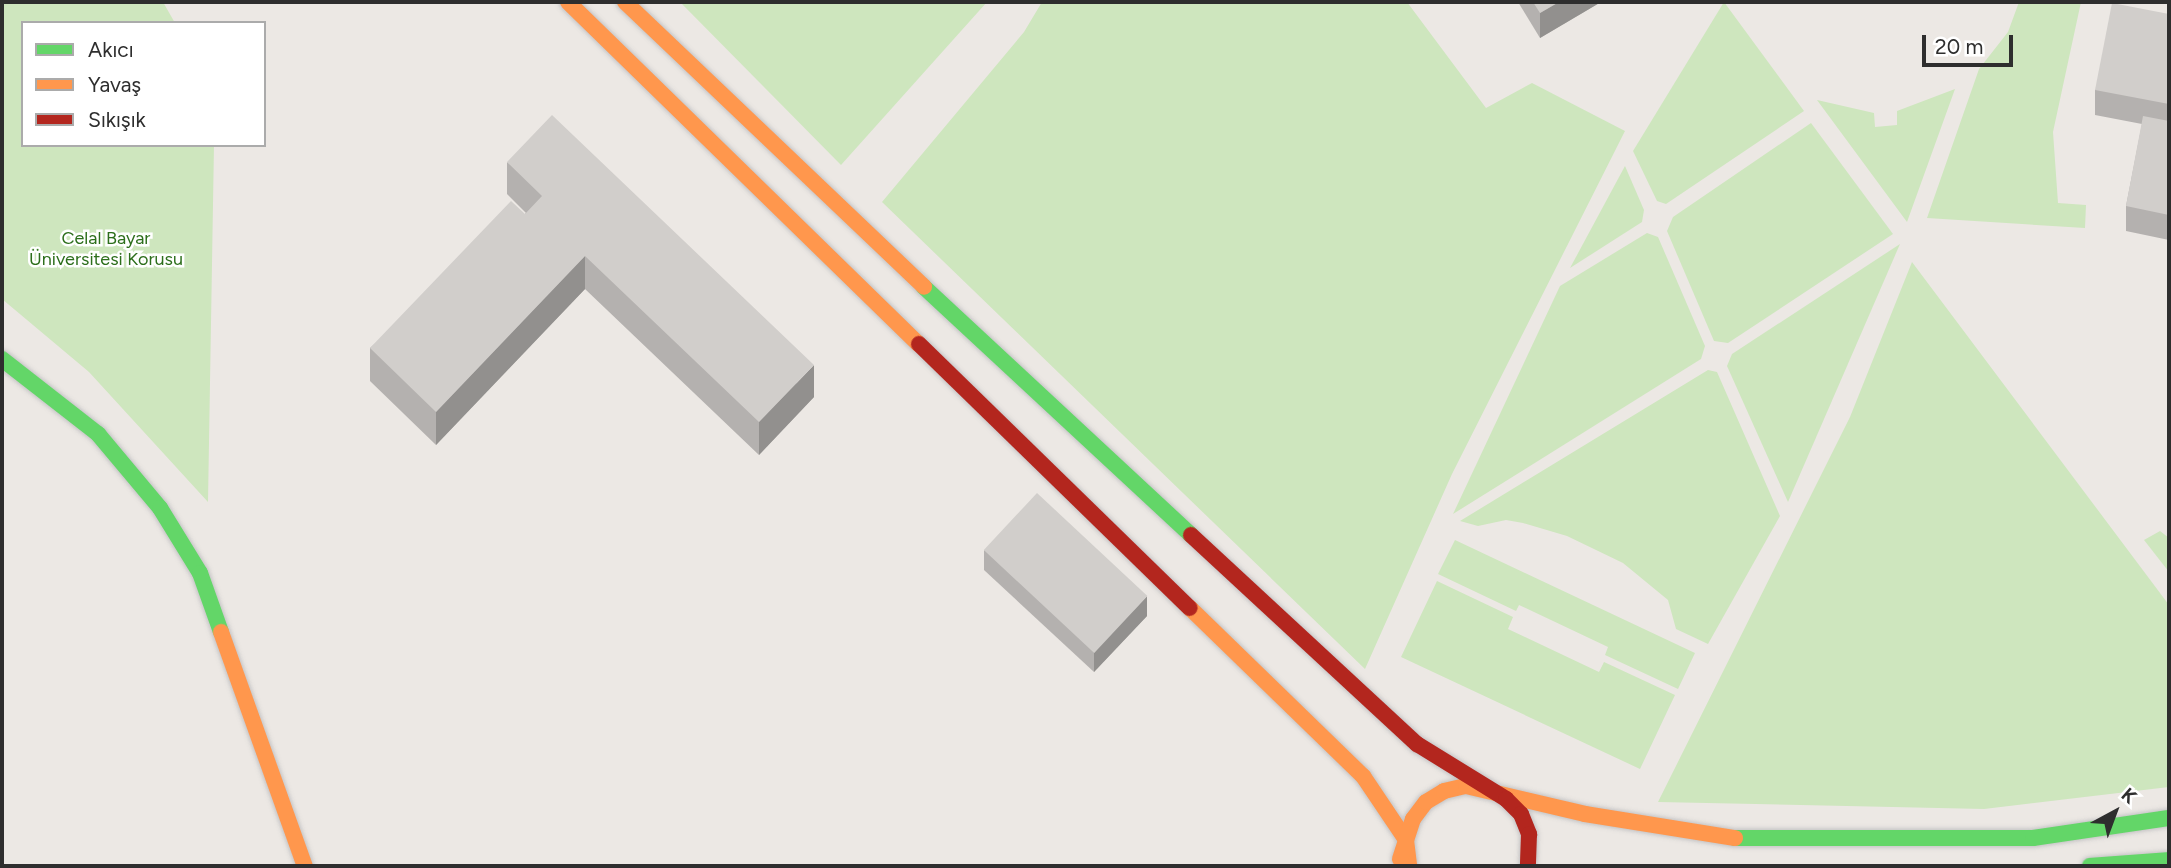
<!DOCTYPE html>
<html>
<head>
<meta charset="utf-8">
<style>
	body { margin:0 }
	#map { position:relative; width:2171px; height:868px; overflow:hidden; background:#ece8e4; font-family:Figtree,sans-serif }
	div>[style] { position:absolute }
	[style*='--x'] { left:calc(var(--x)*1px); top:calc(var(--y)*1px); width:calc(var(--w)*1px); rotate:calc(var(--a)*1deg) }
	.green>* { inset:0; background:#cee6be }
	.roads { filter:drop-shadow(0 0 2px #c5c4c5) drop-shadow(0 0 2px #c5c4c5) }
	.fast>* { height:16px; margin:-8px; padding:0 8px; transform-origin:8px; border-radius:8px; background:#63d668 }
	.slow>* { height:16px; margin:-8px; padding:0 8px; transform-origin:8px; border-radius:8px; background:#ff974d }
	.jam>* { height:16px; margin:-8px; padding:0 8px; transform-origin:8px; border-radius:8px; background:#b3261e }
	.wall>* { inset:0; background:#b4b1af }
	.shaded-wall>* { inset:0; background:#92908e }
	.building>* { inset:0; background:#d1cecb; transform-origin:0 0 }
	span { translate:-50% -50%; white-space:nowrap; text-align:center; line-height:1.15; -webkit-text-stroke:5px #fff; paint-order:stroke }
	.park-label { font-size:18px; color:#2c6e1b }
	.frame { position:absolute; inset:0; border:4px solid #2e2e2e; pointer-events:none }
	.legend { position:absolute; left:21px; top:21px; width:245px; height:126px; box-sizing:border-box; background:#fff; border:2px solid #ababab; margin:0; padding:9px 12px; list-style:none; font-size:21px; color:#2e2e2e }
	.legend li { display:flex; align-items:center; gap:14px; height:35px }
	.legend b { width:35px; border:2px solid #ababab }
	.north { position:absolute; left:2080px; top:777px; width:70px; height:70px; -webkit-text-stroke:5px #fff; paint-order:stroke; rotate:41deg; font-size:19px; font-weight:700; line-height:28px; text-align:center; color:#2e2e2e }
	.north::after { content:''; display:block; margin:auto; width:24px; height:32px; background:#2e2e2e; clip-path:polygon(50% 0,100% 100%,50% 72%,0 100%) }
	.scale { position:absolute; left:1922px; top:35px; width:91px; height:32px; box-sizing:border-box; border:4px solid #2e2e2e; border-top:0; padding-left:9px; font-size:21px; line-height:24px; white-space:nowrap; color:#2e2e2e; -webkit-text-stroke:5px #fff; paint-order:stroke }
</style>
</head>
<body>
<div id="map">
	<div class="green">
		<div style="clip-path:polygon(2px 2px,163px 2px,175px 23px,23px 23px,23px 145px,214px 145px,208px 502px,89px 372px,2px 299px)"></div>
		<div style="clip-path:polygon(680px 2px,987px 2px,841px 165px)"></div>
		<div style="clip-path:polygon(1042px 2px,1407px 2px,1486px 108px,1532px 83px,1625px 131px,1452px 474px,1365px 669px,882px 202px,1024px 32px)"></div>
		<div style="clip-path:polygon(1724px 2px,1804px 111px,1666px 204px,1657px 201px,1633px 151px)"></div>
		<div style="clip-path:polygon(2019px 2px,2081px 2px,2053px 132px,2058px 203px,2086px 205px,2085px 228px,1927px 218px,1979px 69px,2008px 32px)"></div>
		<div style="clip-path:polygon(1955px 89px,1907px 222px,1817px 100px,1874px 113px,1875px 127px,1897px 125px,1897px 111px)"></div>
		<div style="clip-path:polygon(1811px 123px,1893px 234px,1728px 343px,1714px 341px,1667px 231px,1673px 217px)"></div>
		<div style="clip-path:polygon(1625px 166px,1644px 210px,1642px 222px,1570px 268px)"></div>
		<div style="clip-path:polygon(1647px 233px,1658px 237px,1705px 346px,1701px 359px,1453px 514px,1560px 286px)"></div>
		<div style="clip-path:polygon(1900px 244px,1788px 502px,1727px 366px,1732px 354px)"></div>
		<div style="clip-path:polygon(1912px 262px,2169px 605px,2169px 787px,1984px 809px,1658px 802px,1850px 417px)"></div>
		<div style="clip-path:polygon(1708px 370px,1717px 372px,1780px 516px,1708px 644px,1676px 629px,1668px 600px,1623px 563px,1567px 536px,1523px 523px,1506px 520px,1478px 526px,1460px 521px)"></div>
		<div style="clip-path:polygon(2160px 531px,2169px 538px,2169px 572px,2144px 540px)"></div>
		<div style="clip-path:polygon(1455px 540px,1695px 653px,1678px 689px,1605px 655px,1608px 647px,1519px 605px,1516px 611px,1438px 574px)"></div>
		<div style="clip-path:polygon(1437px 581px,1513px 617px,1508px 629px,1599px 672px,1604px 662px,1675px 695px,1640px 769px,1401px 657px)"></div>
	</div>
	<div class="roads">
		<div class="fast">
			<div style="--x:924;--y:287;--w:364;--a:42.9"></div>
			<div style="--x:2;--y:359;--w:122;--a:38"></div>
			<div style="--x:98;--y:434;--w:97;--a:50"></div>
			<div style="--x:160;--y:508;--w:76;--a:58.4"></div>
			<div style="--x:200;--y:573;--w:63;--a:70.4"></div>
			<div style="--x:1735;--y:838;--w:298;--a:0"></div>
			<div style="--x:2033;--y:838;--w:137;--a:-8.4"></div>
			<div style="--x:2090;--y:866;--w:79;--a:-4.3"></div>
		</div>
		<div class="slow">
			<div style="--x:568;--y:2;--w:490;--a:44.3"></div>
			<div style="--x:625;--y:2;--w:413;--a:43.6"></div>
			<div style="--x:1190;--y:608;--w:241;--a:44.2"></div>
			<div style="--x:1363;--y:776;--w:77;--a:56.1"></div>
			<div style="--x:1406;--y:840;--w:26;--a:83"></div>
			<div style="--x:221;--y:632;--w:249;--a:70.3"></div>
			<div style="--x:1400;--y:859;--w:42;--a:-72"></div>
			<div style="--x:1413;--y:819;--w:21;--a:-53"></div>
			<div style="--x:1426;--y:802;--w:21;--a:-31"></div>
			<div style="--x:1444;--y:791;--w:23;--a:-13"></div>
			<div style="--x:1466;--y:786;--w:122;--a:13.2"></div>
			<div style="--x:1585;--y:814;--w:152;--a:9.1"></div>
		</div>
		<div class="jam">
			<div style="--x:919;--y:344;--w:378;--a:44.3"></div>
			<div style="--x:1191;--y:535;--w:308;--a:42.8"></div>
			<div style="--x:1417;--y:744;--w:105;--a:31.7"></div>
			<div style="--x:1506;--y:799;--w:21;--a:45"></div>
			<div style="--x:1521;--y:814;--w:22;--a:68"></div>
			<div style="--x:1529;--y:834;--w:32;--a:92"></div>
		</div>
	</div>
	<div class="wall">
		<div style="clip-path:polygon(1518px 2px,1601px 2px,1540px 38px)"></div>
		<div style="clip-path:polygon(2169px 14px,2169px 240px,2126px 231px,2126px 206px,2142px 124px,2095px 115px,2095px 90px)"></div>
		<div style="clip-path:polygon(507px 162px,814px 397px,759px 455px,585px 289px,436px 445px,370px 381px,370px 348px,526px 213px,507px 194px)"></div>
		<div style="clip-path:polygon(984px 550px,1147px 616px,1094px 672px,984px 570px)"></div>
	</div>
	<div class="shaded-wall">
		<div style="clip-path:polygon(1559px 2px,1601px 2px,1540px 38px,1540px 13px)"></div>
		<div style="clip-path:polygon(585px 256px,585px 289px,436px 445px,436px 412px)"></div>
		<div style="clip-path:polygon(814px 365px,814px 397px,759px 455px,759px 422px)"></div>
		<div style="clip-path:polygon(1147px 596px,1147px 616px,1094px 672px,1094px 652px)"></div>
	</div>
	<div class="building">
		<div style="clip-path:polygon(1533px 2px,1559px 2px,1540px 13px)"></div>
		<div style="clip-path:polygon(2112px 3px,2169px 14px,2169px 104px,2095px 90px)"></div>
		<div style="clip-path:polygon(552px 115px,814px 365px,759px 422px,585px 256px,436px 412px,370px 348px,511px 201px,525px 214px,542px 196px,507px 162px)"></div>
		<div style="clip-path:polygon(2143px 116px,2169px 121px,2169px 215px,2126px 206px)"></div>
		<div style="left:1037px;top:493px;width:151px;height:78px;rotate:43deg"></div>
	</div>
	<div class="park-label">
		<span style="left:106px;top:249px">Celal Bayar<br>Üniversitesi Korusu</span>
	</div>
	<div class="frame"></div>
	<ul class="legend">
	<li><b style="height:9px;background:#63d668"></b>Akıcı</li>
	<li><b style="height:9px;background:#ff974d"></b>Yavaş</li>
	<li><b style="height:9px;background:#b3261e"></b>Sıkışık</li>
	</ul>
	<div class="north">K</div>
	<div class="scale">20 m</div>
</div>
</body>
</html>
